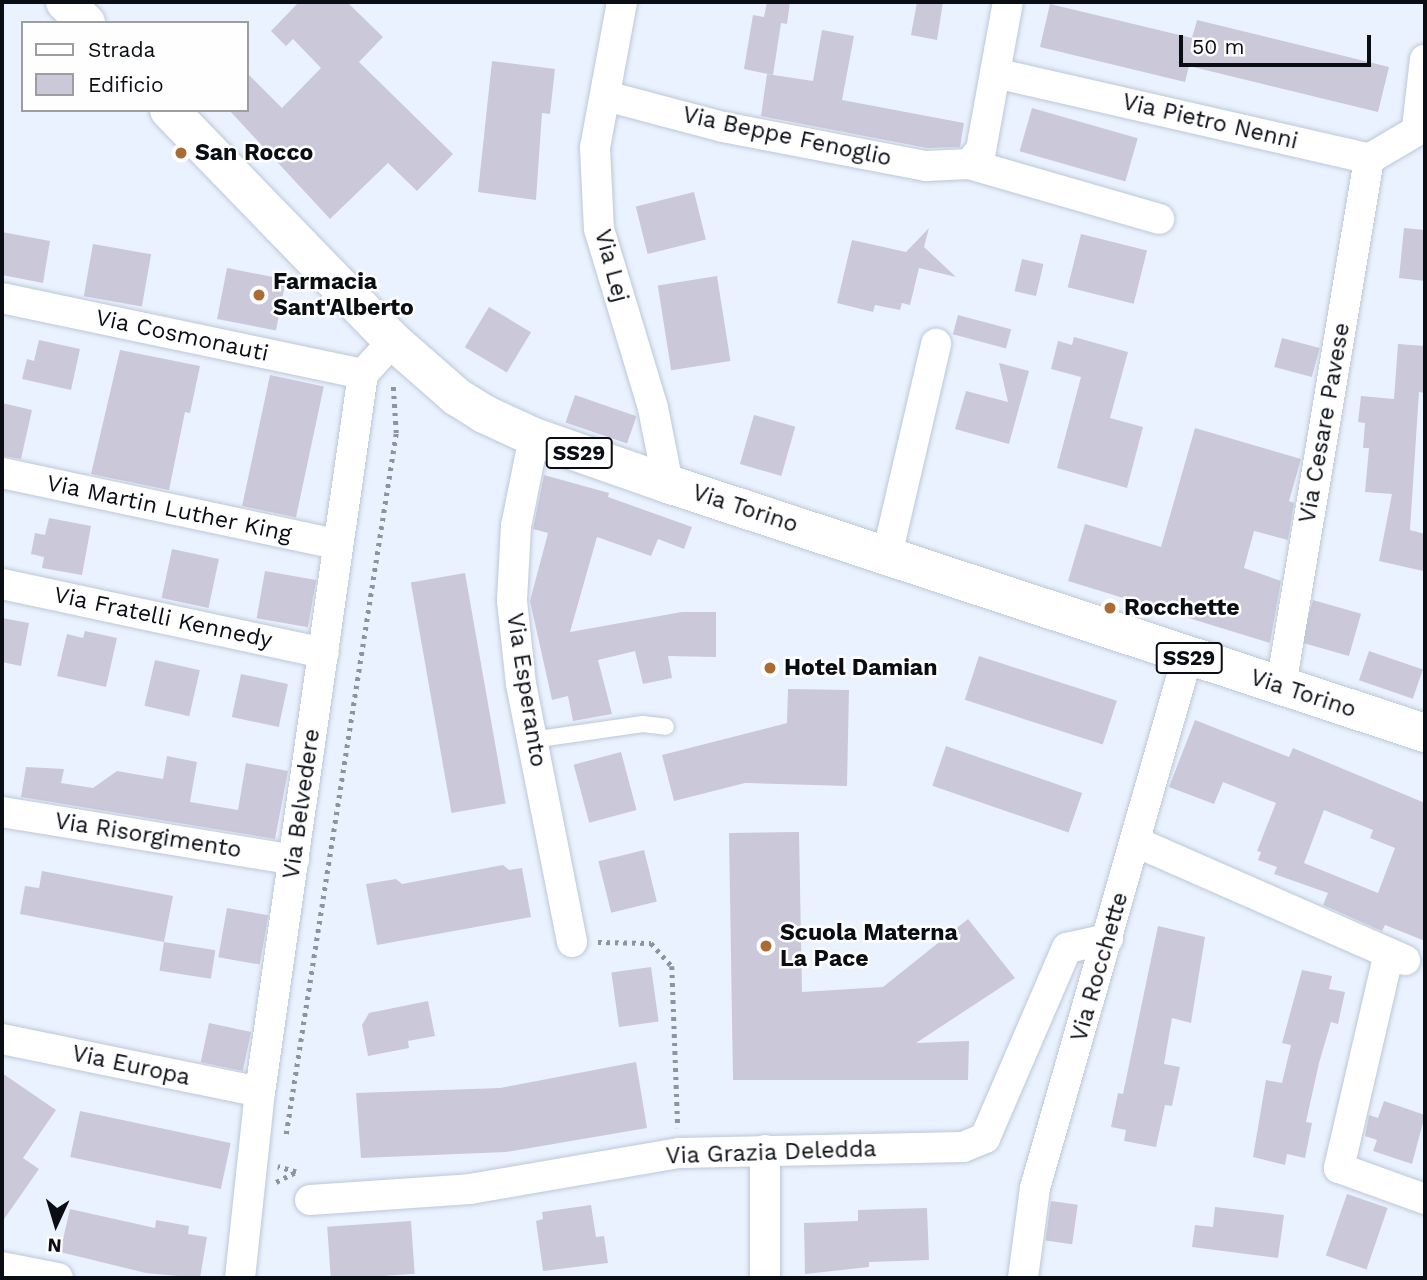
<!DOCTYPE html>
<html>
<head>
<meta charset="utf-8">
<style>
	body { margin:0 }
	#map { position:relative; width:1427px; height:1280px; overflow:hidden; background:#eaf2ff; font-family:"Work Sans",sans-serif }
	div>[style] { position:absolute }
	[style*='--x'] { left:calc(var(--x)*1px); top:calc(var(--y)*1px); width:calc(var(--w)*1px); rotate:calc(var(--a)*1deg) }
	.building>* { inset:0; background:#cbc8da; transform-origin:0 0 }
	.path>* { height:4.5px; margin-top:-2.25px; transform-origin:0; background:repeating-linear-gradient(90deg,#8e949e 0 3.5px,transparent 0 8.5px) }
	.roads { filter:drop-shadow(0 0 2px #bdc7d7) drop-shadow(0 0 2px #bdc7d7) }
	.lane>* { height:16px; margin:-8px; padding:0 8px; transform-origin:8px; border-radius:8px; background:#fff }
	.street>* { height:30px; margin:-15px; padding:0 15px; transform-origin:15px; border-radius:15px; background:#fff }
	.primary>* { height:38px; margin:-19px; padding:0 19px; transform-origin:19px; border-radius:19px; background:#fff }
	.dots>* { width:19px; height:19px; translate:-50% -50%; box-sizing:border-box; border:4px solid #fefefe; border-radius:50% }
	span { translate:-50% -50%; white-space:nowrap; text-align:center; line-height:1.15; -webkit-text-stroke:5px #fefefe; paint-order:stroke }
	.shield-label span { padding:2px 5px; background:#fefefe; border:2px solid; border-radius:5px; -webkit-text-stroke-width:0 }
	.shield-label { font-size:21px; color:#0a0d13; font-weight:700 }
	.street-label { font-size:23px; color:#0a0d13 }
	.poi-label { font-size:23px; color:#0a0d13; font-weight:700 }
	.left { translate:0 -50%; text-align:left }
	.frame { position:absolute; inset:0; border:4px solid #0a0d13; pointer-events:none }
	.legend { position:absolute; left:21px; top:21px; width:228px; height:91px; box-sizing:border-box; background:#fefefe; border:2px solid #9c9ea0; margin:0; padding:9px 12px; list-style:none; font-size:21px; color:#0a0d13 }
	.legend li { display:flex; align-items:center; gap:14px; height:35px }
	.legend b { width:35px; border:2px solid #9c9ea0 }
	.north { position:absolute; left:21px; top:1189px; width:70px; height:70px; -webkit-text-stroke:5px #fefefe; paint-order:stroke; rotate:184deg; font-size:19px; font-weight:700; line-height:28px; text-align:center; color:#0a0d13 }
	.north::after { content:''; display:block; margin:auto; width:24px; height:32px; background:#0a0d13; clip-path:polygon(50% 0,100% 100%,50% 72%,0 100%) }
	.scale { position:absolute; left:1179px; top:35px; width:192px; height:32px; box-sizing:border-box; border:4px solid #0a0d13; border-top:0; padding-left:9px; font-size:21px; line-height:24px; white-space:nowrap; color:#0a0d13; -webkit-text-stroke:5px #fefefe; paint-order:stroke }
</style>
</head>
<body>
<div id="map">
	<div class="building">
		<div style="clip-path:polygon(299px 2px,347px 2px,383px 37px,359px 62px,453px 154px,417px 191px,388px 163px,330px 219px,229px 110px,247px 110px,247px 73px,282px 108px,321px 68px,293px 39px,286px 46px,271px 31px)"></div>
		<div style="clip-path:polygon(767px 2px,790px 2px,787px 24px,781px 23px,773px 75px,744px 69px,753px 15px,764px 17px)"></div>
		<div style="clip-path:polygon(917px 2px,943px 2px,937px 40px,911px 35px)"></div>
		<div style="clip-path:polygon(1050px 4px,1192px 38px,1197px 20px,1389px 67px,1378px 112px,1189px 66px,1185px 82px,1040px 47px)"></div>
		<div style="clip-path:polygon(822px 30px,854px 36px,842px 100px,964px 123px,960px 147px,927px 148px,761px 116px,767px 74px,813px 81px)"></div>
		<div style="clip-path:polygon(492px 61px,555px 69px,550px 114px,542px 113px,536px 200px,478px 192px)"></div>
		<div style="left:1032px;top:108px;width:110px;height:45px;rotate:16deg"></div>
		<div style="left:694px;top:192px;width:49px;height:60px;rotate:76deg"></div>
		<div style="clip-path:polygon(929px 228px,924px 247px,956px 277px,919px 268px,910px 305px,902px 303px,900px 310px,875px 305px,873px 312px,837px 303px,852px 240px,906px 252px)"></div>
		<div style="clip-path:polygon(1404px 228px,1425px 230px,1425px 281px,1399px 278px)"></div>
		<div style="clip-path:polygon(2px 232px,50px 241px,43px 283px,2px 275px)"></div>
		<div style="left:1081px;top:234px;width:68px;height:55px;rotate:14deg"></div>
		<div style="left:93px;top:244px;width:59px;height:53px;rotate:10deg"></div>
		<div style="left:1022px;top:259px;width:22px;height:33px;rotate:13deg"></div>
		<div style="left:227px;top:268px;width:60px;height:52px;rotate:11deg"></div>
		<div style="left:717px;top:276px;width:86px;height:60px;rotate:81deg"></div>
		<div style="left:489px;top:307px;width:49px;height:47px;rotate:31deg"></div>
		<div style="left:958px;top:315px;width:55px;height:20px;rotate:15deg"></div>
		<div style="clip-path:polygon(1074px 337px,1128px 352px,1110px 418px,1143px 427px,1127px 488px,1057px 468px,1081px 377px,1051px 369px,1058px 341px,1072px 345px)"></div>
		<div style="left:1282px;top:338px;width:39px;height:30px;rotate:15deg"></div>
		<div style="clip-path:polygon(39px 340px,80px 349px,71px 390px,22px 379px,27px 359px,34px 361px)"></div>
		<div style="clip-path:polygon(1398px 344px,1425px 346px,1425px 393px,1419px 392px,1410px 530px,1425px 534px,1423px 571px,1379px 561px,1392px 494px,1365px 492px,1369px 448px,1363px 448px,1365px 423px,1358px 422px,1361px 396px,1394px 399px)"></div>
		<div style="clip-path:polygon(120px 350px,200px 366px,190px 413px,185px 412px,169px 490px,91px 474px)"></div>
		<div style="clip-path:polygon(999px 363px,1029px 371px,1009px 444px,955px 429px,966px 391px,1008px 402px)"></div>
		<div style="left:270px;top:375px;width:55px;height:134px;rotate:12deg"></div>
		<div style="left:575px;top:395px;width:65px;height:29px;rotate:19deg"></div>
		<div style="clip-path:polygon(2px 403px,32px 410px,21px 459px,2px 456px)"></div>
		<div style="left:754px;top:415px;width:43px;height:51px;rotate:16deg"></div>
		<div style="clip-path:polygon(1195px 428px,1301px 459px,1289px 501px,1294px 503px,1288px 540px,1254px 531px,1244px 568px,1281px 581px,1270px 643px,1068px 581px,1085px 524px,1161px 547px)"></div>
		<div style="clip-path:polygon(544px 475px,609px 493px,608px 497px,692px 527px,684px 549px,658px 539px,651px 556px,597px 537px,570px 632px,682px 612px,716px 612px,716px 657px,668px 656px,672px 678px,643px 684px,635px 651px,598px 660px,612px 714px,573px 721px,568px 696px,552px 700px,530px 601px,548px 533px,533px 529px)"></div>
		<div style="clip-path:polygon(49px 518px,91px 526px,82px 575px,42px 568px,44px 557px,31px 554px,35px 533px,45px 535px)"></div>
		<div style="left:172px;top:549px;width:48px;height:50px;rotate:12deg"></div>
		<div style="left:265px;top:571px;width:52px;height:48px;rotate:10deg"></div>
		<div style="left:465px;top:573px;width:234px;height:55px;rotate:80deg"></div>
		<div style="left:1313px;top:600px;width:50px;height:44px;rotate:16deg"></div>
		<div style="clip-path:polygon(2px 618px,29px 623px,21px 666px,2px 662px)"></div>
		<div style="clip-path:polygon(85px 631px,117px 638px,106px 687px,57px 676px,67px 634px,83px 638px)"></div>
		<div style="left:1369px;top:651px;width:57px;height:31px;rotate:19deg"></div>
		<div style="left:979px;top:656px;width:145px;height:46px;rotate:18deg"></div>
		<div style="left:155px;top:660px;width:46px;height:47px;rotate:13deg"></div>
		<div style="left:241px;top:674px;width:48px;height:44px;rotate:12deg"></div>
		<div style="clip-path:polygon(788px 689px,849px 690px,847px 786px,745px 783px,674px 801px,662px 755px,787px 723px)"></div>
		<div style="clip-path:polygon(evenodd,1195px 720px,1289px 757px,1293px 748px,1425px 803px,1425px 941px,1385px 925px,1382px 931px,1323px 905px,1328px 893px,1274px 874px,1277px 867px,1258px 860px,1261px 852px,1257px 851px,1276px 803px,1223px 782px,1214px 804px,1169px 787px,1195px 720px,1324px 810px,1373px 830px,1370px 838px,1395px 848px,1378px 893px,1304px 863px,1324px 810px)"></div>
		<div style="left:946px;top:746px;width:144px;height:42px;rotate:19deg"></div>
		<div style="left:621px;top:752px;width:60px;height:49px;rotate:75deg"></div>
		<div style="clip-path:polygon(167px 756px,197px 762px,190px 802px,238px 810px,246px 763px,288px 771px,275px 839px,21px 797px,26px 767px,64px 769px,61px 783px,93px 788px,117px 771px,163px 779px)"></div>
		<div style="clip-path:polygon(799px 832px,802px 992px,883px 987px,968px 919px,1015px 978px,916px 1043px,969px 1041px,968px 1080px,733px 1080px,729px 833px)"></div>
		<div style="left:644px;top:850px;width:53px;height:47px;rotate:76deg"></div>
		<div style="clip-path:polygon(503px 865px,509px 870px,522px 868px,531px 917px,377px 945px,366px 884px,396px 879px,402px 884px)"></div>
		<div style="clip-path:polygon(42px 871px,173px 896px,164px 942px,20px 914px,25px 886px,39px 888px)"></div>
		<div style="left:227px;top:908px;width:42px;height:50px;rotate:10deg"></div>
		<div style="clip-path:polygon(1158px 926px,1205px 937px,1191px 1023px,1172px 1018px,1164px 1064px,1180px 1067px,1172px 1106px,1165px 1105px,1156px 1147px,1124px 1141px,1126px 1130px,1111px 1127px,1118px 1093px,1123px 1094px)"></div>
		<div style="left:164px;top:942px;width:52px;height:29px;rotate:9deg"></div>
		<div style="left:651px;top:967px;width:55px;height:40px;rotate:82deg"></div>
		<div style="clip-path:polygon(1302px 970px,1332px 976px,1329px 989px,1345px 992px,1338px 1024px,1331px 1022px,1319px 1063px,1306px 1122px,1312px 1123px,1305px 1158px,1287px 1154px,1285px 1165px,1253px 1157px,1266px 1080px,1282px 1083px,1291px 1045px,1282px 1043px)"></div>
		<div style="clip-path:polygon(428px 1001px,435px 1036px,408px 1041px,409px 1048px,368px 1056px,362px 1025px,369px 1013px)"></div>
		<div style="left:209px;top:1023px;width:43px;height:40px;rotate:12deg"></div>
		<div style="clip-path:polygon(636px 1062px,647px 1128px,506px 1152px,361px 1158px,356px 1093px,500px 1088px)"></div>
		<div style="clip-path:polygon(2px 1073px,56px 1110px,23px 1158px,39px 1169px,2px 1222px)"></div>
		<div style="clip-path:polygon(1384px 1101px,1425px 1115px,1412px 1164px,1373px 1151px,1377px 1140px,1365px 1136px,1369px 1115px,1378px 1118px)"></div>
		<div style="left:80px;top:1111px;width:154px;height:47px;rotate:12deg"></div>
		<div style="left:1347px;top:1194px;width:43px;height:65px;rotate:19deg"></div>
		<div style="left:1051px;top:1201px;width:27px;height:40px;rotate:8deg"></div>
		<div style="clip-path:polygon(591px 1205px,596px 1237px,604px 1236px,608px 1263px,543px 1271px,536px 1221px,543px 1219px,542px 1212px)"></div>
		<div style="clip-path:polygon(1215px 1207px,1284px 1215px,1278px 1258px,1192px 1247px,1195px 1225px,1213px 1227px)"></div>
		<div style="clip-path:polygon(927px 1208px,929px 1260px,869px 1262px,869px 1267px,805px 1274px,804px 1223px,858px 1221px,858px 1210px)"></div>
		<div style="clip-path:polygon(70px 1209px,155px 1228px,156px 1220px,189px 1226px,188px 1234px,207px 1237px,200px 1278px,146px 1273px,60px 1252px)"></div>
		<div style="left:411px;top:1221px;width:53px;height:84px;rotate:86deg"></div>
	</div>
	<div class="path">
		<div style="--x:598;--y:942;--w:53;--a:1.1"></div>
		<div style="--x:651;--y:943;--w:31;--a:48"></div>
		<div style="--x:672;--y:966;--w:162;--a:87.9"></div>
		<div style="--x:286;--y:1134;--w:710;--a:-81.08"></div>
		<div style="--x:396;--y:433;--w:48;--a:-93.6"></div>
		<div style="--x:276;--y:1182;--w:22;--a:-27"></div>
		<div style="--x:296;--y:1172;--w:19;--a:-164"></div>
	</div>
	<div class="roads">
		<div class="lane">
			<div style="--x:532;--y:740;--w:112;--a:-8.2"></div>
			<div style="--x:643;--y:724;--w:23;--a:7"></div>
		</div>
		<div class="street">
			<div style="--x:622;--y:2;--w:148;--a:100.5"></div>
			<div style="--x:595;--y:148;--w:81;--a:87.2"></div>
			<div style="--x:599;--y:229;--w:187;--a:73.2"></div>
			<div style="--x:653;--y:408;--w:77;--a:78.8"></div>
			<div style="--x:995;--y:73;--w:384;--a:12.9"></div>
			<div style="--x:1369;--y:159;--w:65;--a:-30.5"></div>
			<div style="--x:606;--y:96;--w:121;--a:14.8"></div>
			<div style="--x:723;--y:127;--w:207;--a:10.9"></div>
			<div style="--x:926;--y:166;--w:43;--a:-2.7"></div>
			<div style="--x:969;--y:164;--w:18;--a:-49"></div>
			<div style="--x:981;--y:150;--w:150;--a:-79.7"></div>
			<div style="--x:1417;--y:128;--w:69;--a:-83.4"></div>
			<div style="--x:969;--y:164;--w:198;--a:16.1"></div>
			<div style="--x:2;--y:298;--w:369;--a:11.9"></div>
			<div style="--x:534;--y:437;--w:91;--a:101.4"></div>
			<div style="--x:516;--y:526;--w:75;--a:93.1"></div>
			<div style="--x:512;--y:601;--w:83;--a:83.8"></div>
			<div style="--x:521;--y:684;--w:263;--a:78.8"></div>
			<div style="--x:2;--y:473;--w:342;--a:12"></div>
			<div style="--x:887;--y:555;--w:217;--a:-76.9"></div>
			<div style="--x:2;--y:584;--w:329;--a:12.1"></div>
			<div style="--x:1281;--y:686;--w:534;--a:-80.52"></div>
			<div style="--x:2;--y:812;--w:296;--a:9.3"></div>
			<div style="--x:1136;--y:842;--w:294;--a:23.7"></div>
			<div style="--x:1389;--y:953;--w:221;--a:103.1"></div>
			<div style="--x:1339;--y:1168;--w:91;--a:19.8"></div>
			<div style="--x:2;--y:1039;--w:263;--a:11.6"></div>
			<div style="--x:310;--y:1200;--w:160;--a:-3.9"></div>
			<div style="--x:470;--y:1189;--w:212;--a:-9.8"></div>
			<div style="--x:679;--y:1153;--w:284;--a:-1.2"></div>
			<div style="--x:963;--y:1147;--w:24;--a:-22"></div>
			<div style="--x:985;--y:1138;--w:207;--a:-66.7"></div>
			<div style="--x:1067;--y:948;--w:42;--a:-12.4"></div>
			<div style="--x:2;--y:1267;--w:57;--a:11.1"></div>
			<div style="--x:240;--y:1278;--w:187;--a:-83.9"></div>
			<div style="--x:260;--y:1092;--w:725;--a:-81.84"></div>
			<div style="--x:363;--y:374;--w:45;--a:-47.7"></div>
			<div style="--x:765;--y:1278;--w:128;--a:-90"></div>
			<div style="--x:1023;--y:1278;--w:91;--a:-82.4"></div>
			<div style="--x:1035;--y:1188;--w:551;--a:-74"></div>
		</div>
		<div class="primary">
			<div style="--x:65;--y:2;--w:30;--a:45"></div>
			<div style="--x:169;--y:110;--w:322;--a:45.9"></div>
			<div style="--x:393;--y:341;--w:85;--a:41.2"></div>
			<div style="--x:457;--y:397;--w:32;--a:32"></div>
			<div style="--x:484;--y:414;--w:55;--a:24.7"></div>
			<div style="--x:534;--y:437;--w:142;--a:19.3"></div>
			<div style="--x:668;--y:484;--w:797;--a:18.21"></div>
		</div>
	</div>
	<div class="dots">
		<div style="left:181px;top:153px;background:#ab6b34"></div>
		<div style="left:259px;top:295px;background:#ab6b34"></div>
		<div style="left:1110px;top:608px;background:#ab6b34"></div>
		<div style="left:770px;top:668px;background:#ab6b34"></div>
		<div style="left:766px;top:946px;background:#ab6b34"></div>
	</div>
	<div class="shield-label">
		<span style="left:579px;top:453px">SS29</span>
		<span style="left:1189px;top:658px">SS29</span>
	</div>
	<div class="street-label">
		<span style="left:1210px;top:122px;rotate:13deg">Via Pietro Nenni</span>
		<span style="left:787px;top:137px;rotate:12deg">Via Beppe Fenoglio</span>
		<span style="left:611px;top:266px;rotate:75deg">Via Lej</span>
		<span style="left:182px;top:336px;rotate:12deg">Via Cosmonauti</span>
		<span style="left:1325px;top:423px;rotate:-80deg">Via Cesare Pavese</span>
		<span style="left:169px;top:509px;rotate:12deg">Via Martin Luther King</span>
		<span style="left:745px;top:509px;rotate:18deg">Via Torino</span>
		<span style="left:163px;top:618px;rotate:12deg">Via Fratelli Kennedy</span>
		<span style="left:526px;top:690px;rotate:81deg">Via Esperanto</span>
		<span style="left:1303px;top:694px;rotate:18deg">Via Torino</span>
		<span style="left:302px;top:804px;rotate:-82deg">Via Belvedere</span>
		<span style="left:148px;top:836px;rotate:9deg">Via Risorgimento</span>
		<span style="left:1100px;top:967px;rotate:-74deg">Via Rocchette</span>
		<span style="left:131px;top:1066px;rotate:12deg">Via Europa</span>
		<span style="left:771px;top:1153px;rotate:-2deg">Via Grazia Deledda</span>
	</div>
	<div class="poi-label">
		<span class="left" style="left:195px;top:153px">San Rocco</span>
		<span class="left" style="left:273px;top:295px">Farmacia<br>Sant'Alberto</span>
		<span class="left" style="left:1124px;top:608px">Rocchette</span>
		<span class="left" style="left:784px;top:668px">Hotel Damian</span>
		<span class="left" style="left:780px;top:946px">Scuola Materna<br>La Pace</span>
	</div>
	<div class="frame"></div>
	<ul class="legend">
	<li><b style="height:9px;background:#fff"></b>Strada</li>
	<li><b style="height:19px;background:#cbc8da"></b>Edificio</li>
	</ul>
	<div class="north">N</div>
	<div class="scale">50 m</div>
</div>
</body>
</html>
